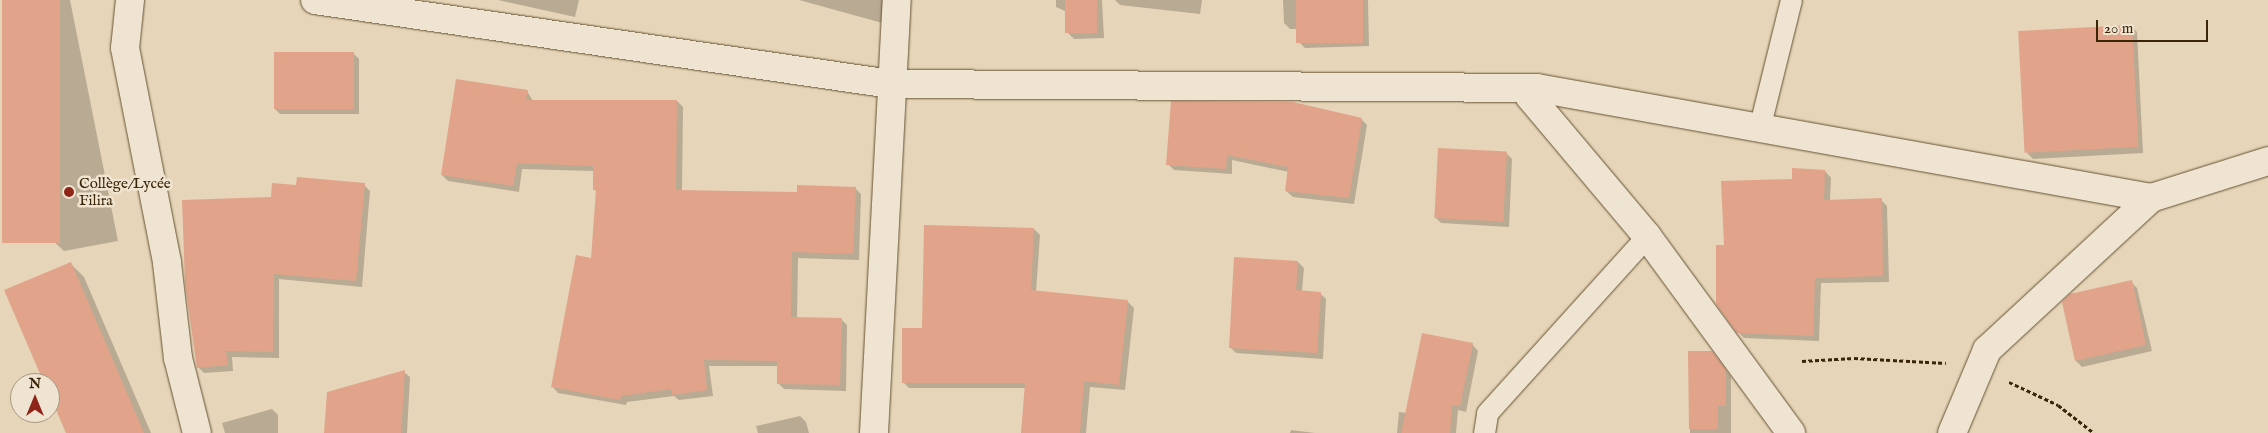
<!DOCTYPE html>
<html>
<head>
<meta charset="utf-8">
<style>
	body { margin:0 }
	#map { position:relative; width:2268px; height:433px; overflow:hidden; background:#e6d5b8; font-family:"IM FELL English",serif }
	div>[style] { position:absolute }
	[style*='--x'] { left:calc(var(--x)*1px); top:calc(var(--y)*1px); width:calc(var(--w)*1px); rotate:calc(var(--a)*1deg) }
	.shadow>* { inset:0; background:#0003 }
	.building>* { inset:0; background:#e1a48b; transform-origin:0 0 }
	.path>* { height:3px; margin-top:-1.5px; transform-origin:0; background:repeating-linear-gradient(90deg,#3b2507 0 4px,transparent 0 6.5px) }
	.roads { filter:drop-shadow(0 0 1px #665133) drop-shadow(0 0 1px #665133) }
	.service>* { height:21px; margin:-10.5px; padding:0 10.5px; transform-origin:10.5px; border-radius:10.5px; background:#efe4d1 }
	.minor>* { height:28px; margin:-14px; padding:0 14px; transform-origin:14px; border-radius:14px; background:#efe4d1 }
	.dots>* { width:14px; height:14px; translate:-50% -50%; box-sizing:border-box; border:2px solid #efe4d1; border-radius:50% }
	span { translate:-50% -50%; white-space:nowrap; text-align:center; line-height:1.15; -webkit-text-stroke:5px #efe4d1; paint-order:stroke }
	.poi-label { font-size:15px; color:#3b2507 }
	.left { translate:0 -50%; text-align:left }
	.north { position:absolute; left:10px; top:373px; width:50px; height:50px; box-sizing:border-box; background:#efe4d1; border:1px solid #a79880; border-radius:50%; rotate:0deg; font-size:14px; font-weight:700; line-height:20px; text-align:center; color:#3b2507 }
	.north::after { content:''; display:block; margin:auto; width:18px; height:22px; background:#8f2418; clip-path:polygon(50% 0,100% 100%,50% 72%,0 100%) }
	.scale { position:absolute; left:2096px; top:20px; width:112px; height:22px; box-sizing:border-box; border:2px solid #3b2507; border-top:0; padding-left:6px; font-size:15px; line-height:18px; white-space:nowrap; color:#3b2507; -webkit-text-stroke:4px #efe4d1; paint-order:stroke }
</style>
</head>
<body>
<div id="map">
	<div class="shadow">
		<div style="clip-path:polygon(3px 0,70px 0,118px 241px,64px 251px,50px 238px)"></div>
		<div style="clip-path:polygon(498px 0,579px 0,575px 17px)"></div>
		<div style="clip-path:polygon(799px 0,889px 0,886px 24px)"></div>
		<div style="clip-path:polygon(1056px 0,1102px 0,1104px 38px,1074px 39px,1068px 33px,1067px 12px,1056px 7px)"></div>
		<div style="clip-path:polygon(1115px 0,1202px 0,1200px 14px,1120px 5px)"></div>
		<div style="clip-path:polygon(1283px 0,1368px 0,1369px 46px,1305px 48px,1299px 42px,1298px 29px,1290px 29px,1284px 23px)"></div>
		<div style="clip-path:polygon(2131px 26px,2137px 32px,2143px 153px,2033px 159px,2027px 153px)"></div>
		<div style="clip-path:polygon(353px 53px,359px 59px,359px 114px,280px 114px,274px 108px)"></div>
		<div style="clip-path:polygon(527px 91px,533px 101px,677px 101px,683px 107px,682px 191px,798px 194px,855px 188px,861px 194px,859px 260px,798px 258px,797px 318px,841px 319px,847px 325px,846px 391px,784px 389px,778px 383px,779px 366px,709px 366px,713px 396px,679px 400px,674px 396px,627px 402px,626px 405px,558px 393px,552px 386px,592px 259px,597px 192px,594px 189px,594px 171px,522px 169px,519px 192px,448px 181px,442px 175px)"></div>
		<div style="clip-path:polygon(1361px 119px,1367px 125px,1354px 204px,1293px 197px,1286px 191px,1289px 172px,1232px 160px,1232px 174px,1174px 170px,1168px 164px)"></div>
		<div style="clip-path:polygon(1506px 153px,1512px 159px,1509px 227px,1441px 223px,1435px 217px)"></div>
		<div style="clip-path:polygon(1825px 171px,1831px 178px,1830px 201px,1881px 200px,1887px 206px,1889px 282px,1821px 283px,1819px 341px,1744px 338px,1738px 332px,1725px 246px,1793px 180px)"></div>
		<div style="clip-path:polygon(364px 185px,370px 191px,362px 287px,279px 279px,279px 358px,232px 357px,233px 371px,204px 373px,198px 367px,272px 198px,298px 186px)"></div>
		<div style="clip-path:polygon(1034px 229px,1040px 235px,1036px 292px,1128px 302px,1134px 308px,1125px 390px,1090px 387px,1086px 433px,1022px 433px,1026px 388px,909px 388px,903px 382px,923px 329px)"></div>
		<div style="clip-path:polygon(1298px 262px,1304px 268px,1302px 291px,1320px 293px,1326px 299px,1323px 359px,1236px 353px,1230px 347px)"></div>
		<div style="clip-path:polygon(70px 263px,84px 277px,151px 433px,67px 433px,50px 393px,50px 383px,46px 383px)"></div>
		<div style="clip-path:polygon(2131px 282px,2137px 288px,2152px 351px,2082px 367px,2076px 361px,2063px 303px)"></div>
		<div style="clip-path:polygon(1472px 344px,1478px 351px,1466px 412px,1458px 410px,1456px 433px,1397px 433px,1399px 412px,1407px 413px)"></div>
		<div style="clip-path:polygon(1689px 353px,1718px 359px,1731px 377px,1731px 433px,1690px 433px)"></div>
		<div style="clip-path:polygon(404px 372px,410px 377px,407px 433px,326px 433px)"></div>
		<div style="clip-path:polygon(272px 409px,278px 415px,278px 433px,225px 433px,222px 423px)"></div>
		<div style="clip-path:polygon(800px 416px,806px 422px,809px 433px,758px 433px,756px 426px)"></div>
		<div style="clip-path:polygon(1291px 430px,1315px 433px,1290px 433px)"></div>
	</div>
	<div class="building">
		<div style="left:2px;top:0;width:58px;height:243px"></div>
		<div style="left:1065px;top:0;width:32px;height:33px"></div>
		<div style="left:1296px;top:0;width:67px;height:43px"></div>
		<div style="left:2132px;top:25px;width:122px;height:114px;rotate:87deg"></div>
		<div style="left:274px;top:52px;width:80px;height:57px"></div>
		<div style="clip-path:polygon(456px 79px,528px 90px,526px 100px,677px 100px,676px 190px,797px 192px,797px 185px,856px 187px,853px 254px,792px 252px,791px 317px,842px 318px,840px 385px,777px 384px,777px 361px,704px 360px,707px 390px,672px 395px,671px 389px,621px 396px,620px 400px,551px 387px,576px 255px,591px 258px,596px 190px,593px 190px,593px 166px,517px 163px,513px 186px,441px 175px)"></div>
		<div style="clip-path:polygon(1171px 101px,1293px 102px,1362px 118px,1349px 198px,1285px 191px,1288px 167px,1227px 155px,1226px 169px,1166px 165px)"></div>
		<div style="left:1438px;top:148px;width:69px;height:70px;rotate:3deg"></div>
		<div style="clip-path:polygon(1792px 168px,1825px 170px,1824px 200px,1882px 198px,1883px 276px,1815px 278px,1813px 336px,1737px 333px,1716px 304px,1716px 245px,1724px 245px,1721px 181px,1792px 179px)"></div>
		<div style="clip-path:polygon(297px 177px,365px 183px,356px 281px,274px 274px,273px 352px,226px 351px,228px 365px,197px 368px,185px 283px,182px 200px,271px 197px,272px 183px,296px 185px)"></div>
		<div style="clip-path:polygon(924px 225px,1034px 228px,1031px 290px,1128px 300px,1119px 385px,1084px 381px,1080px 433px,1021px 433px,1025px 383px,902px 383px,902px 328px,922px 328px)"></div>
		<div style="clip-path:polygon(1234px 257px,1298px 261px,1296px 290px,1321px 292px,1317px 353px,1229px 348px)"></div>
		<div style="clip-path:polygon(71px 262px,144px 433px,66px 433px,50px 396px,50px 383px,44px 383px,4px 290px)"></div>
		<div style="clip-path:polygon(2132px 280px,2146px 345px,2075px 361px,2062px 302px,2070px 294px)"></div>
		<div style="clip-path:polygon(1422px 333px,1473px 343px,1460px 406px,1452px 405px,1450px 433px,1401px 433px)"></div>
		<div style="clip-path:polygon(1688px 351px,1712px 351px,1726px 370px,1726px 406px,1718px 406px,1718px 429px,1689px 429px)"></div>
		<div style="clip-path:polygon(405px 370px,401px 433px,324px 433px,327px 392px)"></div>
	</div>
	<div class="path">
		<div style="--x:1802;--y:361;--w:52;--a:-3.3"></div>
		<div style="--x:1854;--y:358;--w:92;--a:3.1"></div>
		<div style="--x:2009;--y:382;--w:54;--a:25.1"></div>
		<div style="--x:2058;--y:405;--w:46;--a:37.9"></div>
	</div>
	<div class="roads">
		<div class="service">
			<div style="--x:1759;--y:129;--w:133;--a:-76.1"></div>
			<div style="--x:1484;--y:433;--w:20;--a:-81"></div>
			<div style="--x:1487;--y:413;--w:239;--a:-47.9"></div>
		</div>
		<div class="minor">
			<div style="--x:130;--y:0;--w:48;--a:95.9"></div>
			<div style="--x:125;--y:48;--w:219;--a:78.9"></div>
			<div style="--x:167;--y:263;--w:96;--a:83.4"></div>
			<div style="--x:178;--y:358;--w:77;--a:75.8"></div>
			<div style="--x:315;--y:0;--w:582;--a:8.3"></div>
			<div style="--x:891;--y:84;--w:646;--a:0.35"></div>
			<div style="--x:1537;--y:88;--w:624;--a:10.16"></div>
			<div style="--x:2151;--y:198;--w:123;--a:-17.5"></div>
			<div style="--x:1528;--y:89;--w:8;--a:76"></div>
			<div style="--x:1530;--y:97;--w:182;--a:49.9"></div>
			<div style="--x:1647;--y:236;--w:244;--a:53.8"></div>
			<div style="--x:874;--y:433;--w:434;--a:-87"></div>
			<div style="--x:1952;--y:433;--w:90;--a:-67.1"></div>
			<div style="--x:1987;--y:350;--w:224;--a:-42.8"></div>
		</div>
	</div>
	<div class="dots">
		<div style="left:69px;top:192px;background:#8f2418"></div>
	</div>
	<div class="poi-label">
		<span class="left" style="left:79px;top:192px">Collège/Lycée<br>Filira</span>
	</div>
	<div class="north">N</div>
	<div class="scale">20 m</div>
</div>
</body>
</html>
